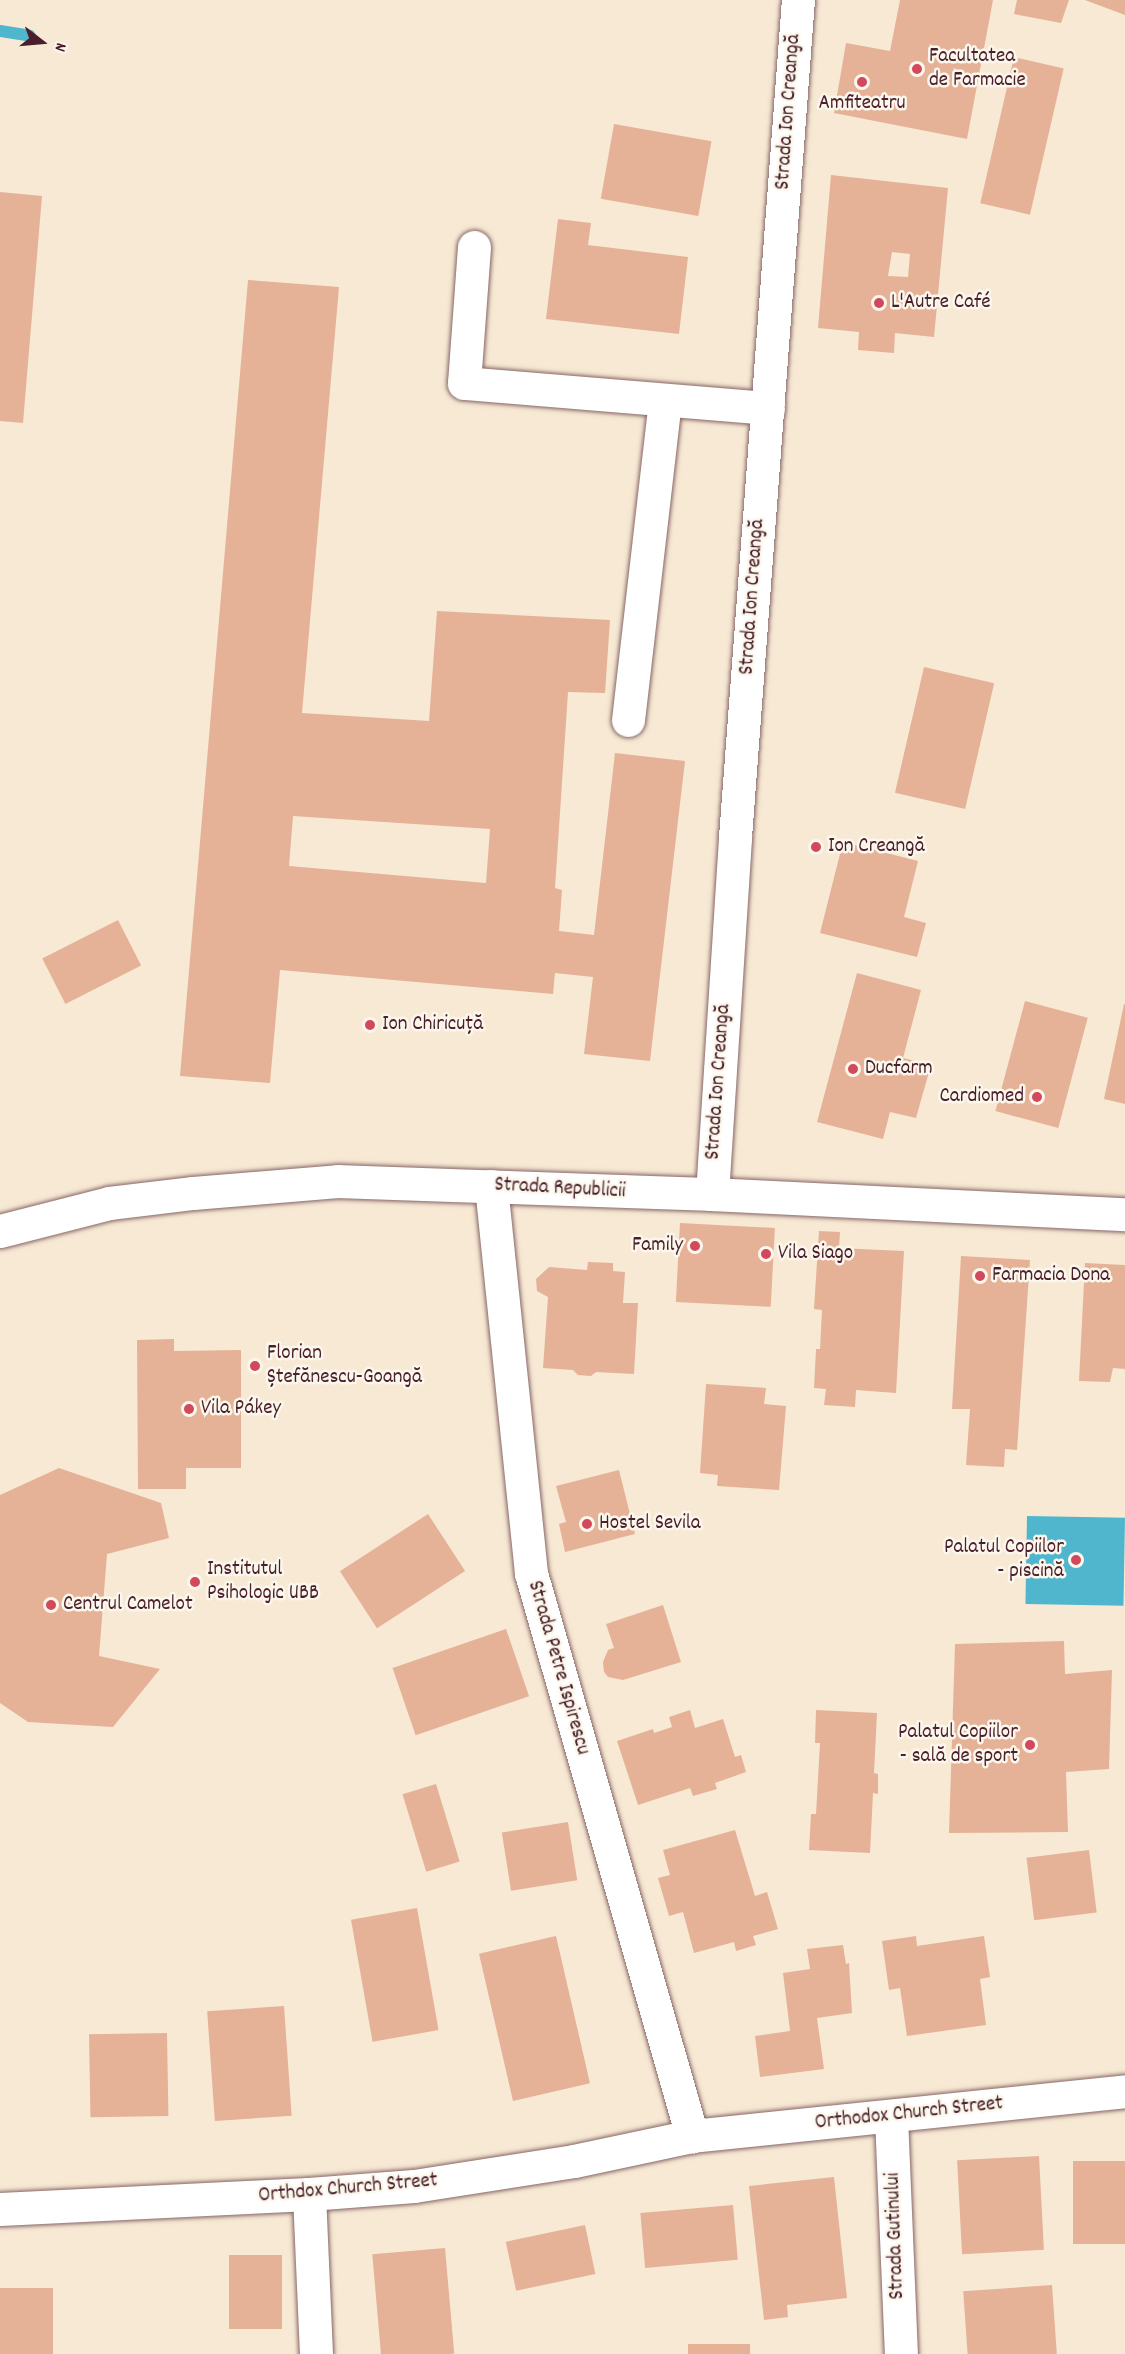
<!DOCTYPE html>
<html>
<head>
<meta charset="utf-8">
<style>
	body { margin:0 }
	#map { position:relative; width:1125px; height:2354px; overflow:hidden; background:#f7e9d4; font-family:Dekko,sans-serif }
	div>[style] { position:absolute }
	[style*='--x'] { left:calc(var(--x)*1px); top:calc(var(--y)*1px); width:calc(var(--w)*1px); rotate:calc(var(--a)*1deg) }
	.water>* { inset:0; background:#4fb6cd; transform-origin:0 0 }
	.stream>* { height:12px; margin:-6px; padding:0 6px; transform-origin:6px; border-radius:6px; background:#4fb6cd }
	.building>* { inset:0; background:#e5b297; transform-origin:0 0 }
	.roads { filter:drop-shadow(0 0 2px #876666) drop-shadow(0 0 2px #876666) }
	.minor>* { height:33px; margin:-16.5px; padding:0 16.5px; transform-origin:16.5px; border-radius:16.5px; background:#fff }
	.dots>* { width:16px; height:16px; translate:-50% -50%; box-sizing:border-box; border:3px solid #fbf7ec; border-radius:50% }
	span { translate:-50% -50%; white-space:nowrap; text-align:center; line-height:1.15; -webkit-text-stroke:5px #fbf7ec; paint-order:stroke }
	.poi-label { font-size:21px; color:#4a1f2b }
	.left { translate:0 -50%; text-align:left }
	.right { translate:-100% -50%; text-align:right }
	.street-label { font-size:21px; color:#4a1f2b }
	.north { position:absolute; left:12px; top:12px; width:60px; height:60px; -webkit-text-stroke:4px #fbf7ec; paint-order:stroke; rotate:106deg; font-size:16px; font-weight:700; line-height:24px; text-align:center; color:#4a1f2b }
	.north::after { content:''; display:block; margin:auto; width:21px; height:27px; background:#4a1f2b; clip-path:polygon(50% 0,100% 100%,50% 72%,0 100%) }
</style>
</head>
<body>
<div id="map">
	<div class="water">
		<div style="left:1027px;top:1516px;width:98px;height:88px;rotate:1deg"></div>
	</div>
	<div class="stream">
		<div style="--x:0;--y:31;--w:30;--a:9"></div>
	</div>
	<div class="building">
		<div style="clip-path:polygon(900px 0,993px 0,967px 139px,834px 113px,846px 43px,890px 51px)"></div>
		<div style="clip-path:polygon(1017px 0,1069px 0,1061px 23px,1014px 14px)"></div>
		<div style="clip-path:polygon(1085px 0,1125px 0,1125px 15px)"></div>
		<div style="left:1014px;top:57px;width:51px;height:150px;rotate:13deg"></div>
		<div style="left:614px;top:124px;width:99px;height:76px;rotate:10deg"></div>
		<div style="clip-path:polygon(evenodd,831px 175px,948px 188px,934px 337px,895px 333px,894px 353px,858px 350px,859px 332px,818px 328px,831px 175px,892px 252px,910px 254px,908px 277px,888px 276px,892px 252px)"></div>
		<div style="clip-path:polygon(0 192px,42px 196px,23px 423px,0 421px)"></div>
		<div style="clip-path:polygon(558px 219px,591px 223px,588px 245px,688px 257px,679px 334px,546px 319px)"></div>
		<div style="clip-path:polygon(evenodd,248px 280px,339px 287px,302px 713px,429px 721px,437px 611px,610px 620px,605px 693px,568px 692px,555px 888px,562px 890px,559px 931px,594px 935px,615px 753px,685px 761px,650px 1061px,584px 1054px,593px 977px,555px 973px,553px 994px,280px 970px,270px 1083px,180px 1076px,248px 280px,293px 816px,490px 829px,486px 883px,289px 866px,293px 816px)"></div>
		<div style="left:924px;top:667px;width:72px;height:129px;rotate:13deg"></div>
		<div style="clip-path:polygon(843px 842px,918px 861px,904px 917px,926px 923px,917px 957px,820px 933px)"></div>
		<div style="left:118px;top:920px;width:51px;height:85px;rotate:63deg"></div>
		<div style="clip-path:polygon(857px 973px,921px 990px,903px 1058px,931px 1065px,916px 1118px,890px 1112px,883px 1139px,817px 1122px)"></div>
		<div style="left:1025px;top:1001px;width:65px;height:114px;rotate:15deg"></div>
		<div style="clip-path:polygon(1124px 1004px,1125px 1004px,1125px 1104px,1104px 1099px)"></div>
		<div style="left:680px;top:1223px;width:95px;height:79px;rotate:3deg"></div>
		<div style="clip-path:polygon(819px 1231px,840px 1232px,839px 1248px,904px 1251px,896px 1393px,856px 1390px,855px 1407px,824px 1405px,826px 1389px,814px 1388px,816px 1349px,820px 1349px,822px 1310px,814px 1309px)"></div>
		<div style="clip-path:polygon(961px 1256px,1030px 1260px,1017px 1450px,1005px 1449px,1004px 1467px,966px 1465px,970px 1409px,952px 1409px)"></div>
		<div style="clip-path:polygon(588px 1262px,613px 1263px,613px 1271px,625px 1272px,623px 1303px,638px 1303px,634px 1374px,596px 1372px,591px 1376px,578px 1375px,573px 1370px,543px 1368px,548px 1297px,537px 1291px,536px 1279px,549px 1267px,587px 1270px)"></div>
		<div style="clip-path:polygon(1085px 1263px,1125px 1265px,1125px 1369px,1113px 1368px,1110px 1382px,1079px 1381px)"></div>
		<div style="clip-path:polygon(174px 1339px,174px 1351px,241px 1350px,241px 1468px,186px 1468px,186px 1489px,138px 1489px,137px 1340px)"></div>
		<div style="clip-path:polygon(706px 1384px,766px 1388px,764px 1404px,786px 1406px,779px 1490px,717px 1486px,718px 1475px,700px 1473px)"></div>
		<div style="clip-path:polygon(59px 1468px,161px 1503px,169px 1538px,107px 1554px,99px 1656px,160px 1669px,113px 1727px,28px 1722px,0 1703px,0 1495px)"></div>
		<div style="clip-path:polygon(619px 1470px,635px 1534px,565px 1552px,559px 1524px,566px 1522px,556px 1486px)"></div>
		<div style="left:428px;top:1514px;width:68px;height:105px;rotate:57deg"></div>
		<div style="clip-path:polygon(663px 1605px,681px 1662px,623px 1680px,608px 1677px,604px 1672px,603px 1662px,608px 1650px,614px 1648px,606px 1624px)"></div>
		<div style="left:506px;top:1629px;width:71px;height:120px;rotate:71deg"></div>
		<div style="clip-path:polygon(1064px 1641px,1065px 1674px,1112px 1670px,1109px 1769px,1066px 1772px,1068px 1832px,949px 1833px,955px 1644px)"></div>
		<div style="clip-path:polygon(690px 1710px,695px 1728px,723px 1719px,735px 1757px,741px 1755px,746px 1772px,715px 1783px,717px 1789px,693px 1796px,690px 1788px,638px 1805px,617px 1741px,653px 1729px,654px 1733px,672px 1727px,669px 1717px)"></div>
		<div style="clip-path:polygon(816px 1710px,877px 1713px,874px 1773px,878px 1774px,878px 1794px,873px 1793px,870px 1853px,809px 1850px,811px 1814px,816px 1814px,820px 1743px,815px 1743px)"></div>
		<div style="left:436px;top:1784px;width:81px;height:35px;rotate:73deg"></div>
		<div style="left:568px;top:1822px;width:59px;height:67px;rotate:81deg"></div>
		<div style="clip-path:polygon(735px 1830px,755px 1896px,767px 1892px,778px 1929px,753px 1936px,756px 1945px,736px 1951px,734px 1942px,694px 1953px,683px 1912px,669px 1916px,658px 1878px,670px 1875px,663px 1850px)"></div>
		<div style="left:1089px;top:1850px;width:63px;height:63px;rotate:83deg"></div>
		<div style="left:417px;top:1908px;width:124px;height:67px;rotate:80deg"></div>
		<div style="left:556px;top:1936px;width:151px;height:79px;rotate:77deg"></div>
		<div style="clip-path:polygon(916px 1936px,917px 1946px,984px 1936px,990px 1977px,980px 1979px,986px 2025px,907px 2036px,900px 1988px,889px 1990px,882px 1941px)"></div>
		<div style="clip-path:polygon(843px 1945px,846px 1964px,849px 1963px,852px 2013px,817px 2018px,824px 2069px,760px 2077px,755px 2036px,790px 2031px,783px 1973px,810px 1969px,807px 1949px)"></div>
		<div style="left:284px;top:2006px;width:110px;height:77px;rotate:86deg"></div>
		<div style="left:167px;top:2033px;width:83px;height:78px;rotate:89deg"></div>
		<div style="left:1039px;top:2156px;width:94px;height:82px;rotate:87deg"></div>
		<div style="left:1073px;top:2161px;width:52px;height:83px"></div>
		<div style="clip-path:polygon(834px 2177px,847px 2298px,787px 2305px,788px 2317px,764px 2320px,749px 2186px)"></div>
		<div style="left:733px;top:2205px;width:55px;height:93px;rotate:85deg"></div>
		<div style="left:585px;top:2225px;width:50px;height:81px;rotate:78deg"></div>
		<div style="left:445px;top:2248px;width:106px;height:73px;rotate:85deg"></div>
		<div style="left:229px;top:2255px;width:53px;height:74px"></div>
		<div style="left:1052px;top:2285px;width:69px;height:89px;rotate:86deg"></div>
		<div style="left:0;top:2288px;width:53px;height:66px"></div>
		<div style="left:750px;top:2344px;width:10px;height:62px;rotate:90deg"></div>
	</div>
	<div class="roads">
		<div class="minor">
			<div style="--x:474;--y:247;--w:136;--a:94.2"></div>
			<div style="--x:464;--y:383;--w:305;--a:4.7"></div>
			<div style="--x:628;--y:720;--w:321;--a:-83.4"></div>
			<div style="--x:491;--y:1186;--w:389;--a:84.1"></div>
			<div style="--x:531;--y:1573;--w:586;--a:74.04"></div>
			<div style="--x:712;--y:1194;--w:358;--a:-86.3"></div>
			<div style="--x:735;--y:837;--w:839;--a:-85.7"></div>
			<div style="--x:0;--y:1231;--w:113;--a:-14.4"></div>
			<div style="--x:109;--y:1203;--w:85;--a:-6.8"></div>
			<div style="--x:193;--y:1193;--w:145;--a:-4.7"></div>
			<div style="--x:338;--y:1181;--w:374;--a:2"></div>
			<div style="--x:712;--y:1194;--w:413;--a:2.8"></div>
			<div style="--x:891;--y:2117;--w:237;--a:87.6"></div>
			<div style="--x:309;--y:2194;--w:160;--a:87.5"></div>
			<div style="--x:0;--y:2209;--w:309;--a:-2.8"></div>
			<div style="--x:309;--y:2194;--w:105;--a:-4.4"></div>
			<div style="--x:414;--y:2186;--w:162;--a:-8.9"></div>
			<div style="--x:574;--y:2161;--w:121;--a:-12"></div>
			<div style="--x:692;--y:2136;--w:435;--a:-5.9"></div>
		</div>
	</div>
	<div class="dots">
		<div style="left:917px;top:69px;background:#d1495b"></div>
		<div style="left:862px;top:82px;background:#d1495b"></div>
		<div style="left:879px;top:303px;background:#d1495b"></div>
		<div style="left:816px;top:847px;background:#d1495b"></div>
		<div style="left:370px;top:1025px;background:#d1495b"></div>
		<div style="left:853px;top:1069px;background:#d1495b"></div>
		<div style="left:1037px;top:1097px;background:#d1495b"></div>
		<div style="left:695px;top:1246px;background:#d1495b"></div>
		<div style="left:766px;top:1254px;background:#d1495b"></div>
		<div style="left:980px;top:1276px;background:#d1495b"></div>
		<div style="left:255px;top:1366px;background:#d1495b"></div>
		<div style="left:189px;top:1409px;background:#d1495b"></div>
		<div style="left:587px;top:1524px;background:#d1495b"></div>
		<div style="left:1076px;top:1560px;background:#d1495b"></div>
		<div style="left:195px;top:1582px;background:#d1495b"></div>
		<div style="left:51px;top:1605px;background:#d1495b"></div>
		<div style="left:1030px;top:1745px;background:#d1495b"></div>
	</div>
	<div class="poi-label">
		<span class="left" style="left:929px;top:69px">Facultatea<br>de Farmacie</span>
		<span style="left:862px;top:104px">Amfiteatru</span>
		<span class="left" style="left:891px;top:303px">L'Autre Café</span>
		<span class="left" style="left:828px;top:847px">Ion Creangă</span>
		<span class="left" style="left:382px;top:1025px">Ion Chiricuță</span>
		<span class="left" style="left:865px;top:1069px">Ducfarm</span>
		<span class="right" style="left:1024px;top:1097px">Cardiomed</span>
		<span class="right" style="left:683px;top:1246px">Family</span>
		<span class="left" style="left:778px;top:1254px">Vila Siago</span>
		<span class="left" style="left:992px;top:1276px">Farmacia Dona</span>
		<span class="left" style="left:267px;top:1366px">Florian<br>Ștefănescu-Goangă</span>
		<span class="left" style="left:201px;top:1409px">Vila Pákey</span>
		<span class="left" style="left:599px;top:1524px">Hostel Sevila</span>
		<span class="right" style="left:1064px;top:1560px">Palatul Copiilor<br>- piscină</span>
		<span class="left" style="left:207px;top:1582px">Institutul<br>Psihologic UBB</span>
		<span class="left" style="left:63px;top:1605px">Centrul Camelot</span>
		<span class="right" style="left:1018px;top:1745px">Palatul Copiilor<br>- sală de sport</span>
	</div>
	<div class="street-label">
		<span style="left:789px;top:112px;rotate:-86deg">Strada Ion Creangă</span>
		<span style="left:753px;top:597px;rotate:-86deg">Strada Ion Creangă</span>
		<span style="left:719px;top:1082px;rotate:-86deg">Strada Ion Creangă</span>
		<span style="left:560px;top:1189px;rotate:3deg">Strada Republicii</span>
		<span style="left:558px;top:1668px;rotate:74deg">Strada Petre Ispirescu</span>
		<span style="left:909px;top:2114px;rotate:-6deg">Orthodox Church Street</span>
		<span style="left:348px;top:2189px;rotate:-5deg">Orthdox Church Street</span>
		<span style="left:896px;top:2236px;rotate:-92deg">Strada Gutinului</span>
	</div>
	<div class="north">N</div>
</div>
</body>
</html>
